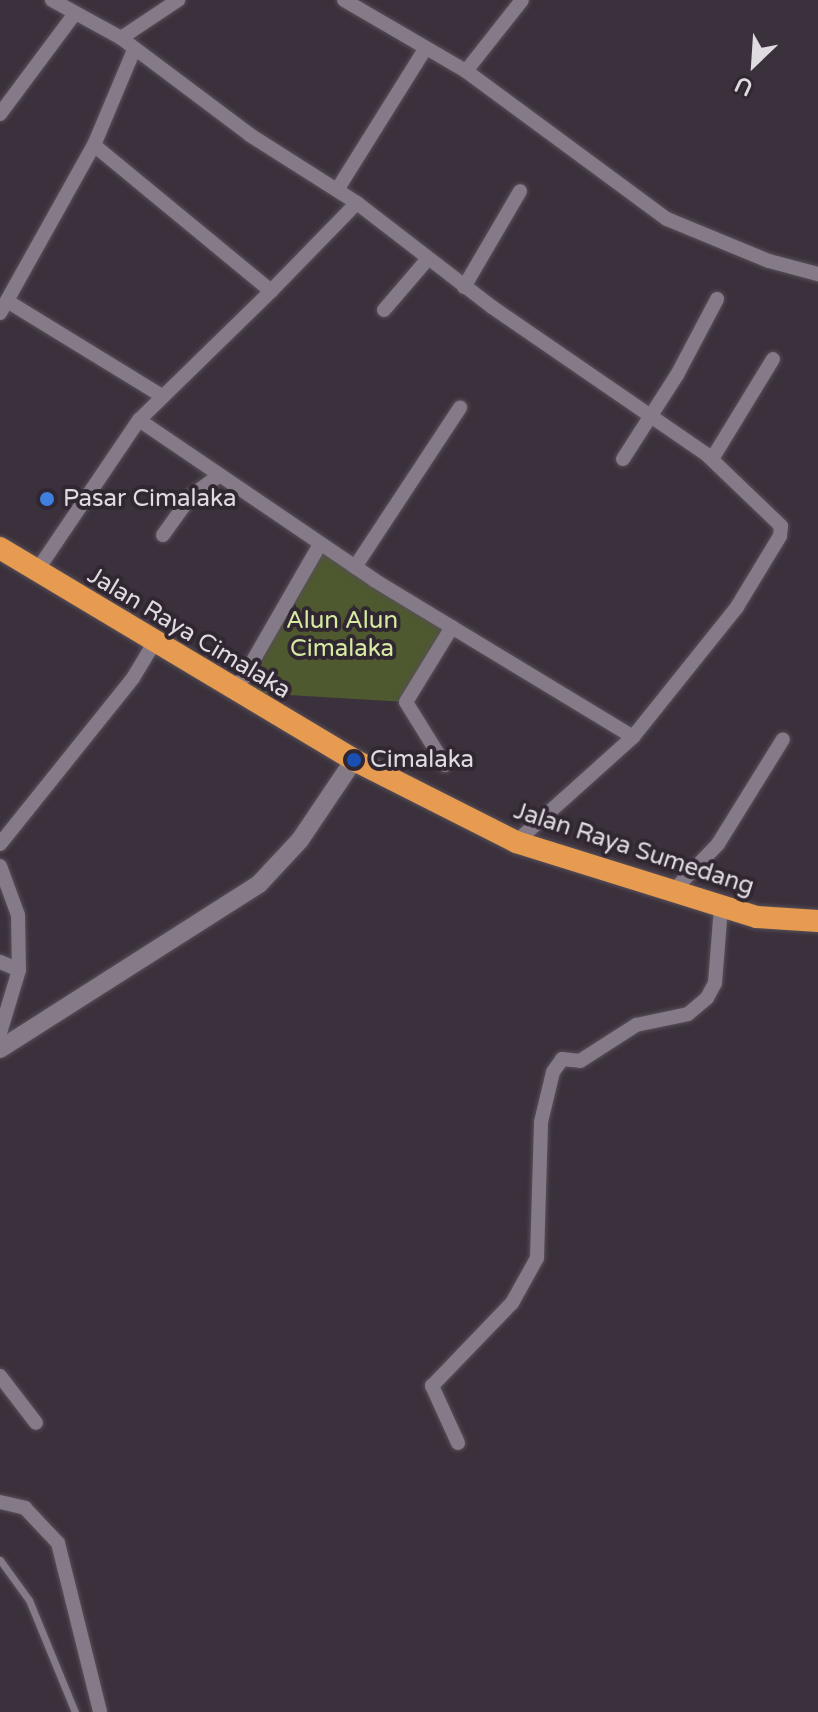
<!DOCTYPE html>
<html>
<head>
<meta charset="utf-8">
<style>
	body { margin:0 }
	#map { position:relative; width:818px; height:1712px; overflow:hidden; background:#3b313c; font-family:"Varela Round",sans-serif }
	div>[style] { position:absolute }
	[style*='--x'] { left:calc(var(--x)*1px); top:calc(var(--y)*1px); width:calc(var(--w)*1px); rotate:calc(var(--a)*1deg) }
	.green>* { inset:0; background:#4e592f }
	.roads { filter:drop-shadow(0 0 2px #574f58) drop-shadow(0 0 2px #574f58) }
	.service>* { height:7px; margin:-3.5px; padding:0 3.5px; transform-origin:3.5px; border-radius:3.5px; background:#857a87 }
	.minor>* { height:14px; margin:-7px; padding:0 7px; transform-origin:7px; border-radius:7px; background:#857a87 }
	.tertiary>* { height:18px; margin:-9px; padding:0 9px; transform-origin:9px; border-radius:9px; background:#857a87 }
	.trunk>* { height:22px; margin:-11px; padding:0 11px; transform-origin:11px; border-radius:11px; background:#e69b50 }
	.dots>* { width:22px; height:22px; translate:-50% -50%; box-sizing:border-box; border:4px solid #312732; border-radius:50% }
	span { translate:-50% -50%; white-space:nowrap; text-align:center; line-height:1.15; -webkit-text-stroke:8px #312732; paint-order:stroke }
	.poi-label { font-size:24px; color:#e0dae1 }
	.left { translate:0 -50%; text-align:left }
	.park-label { font-size:24px; color:#d6eaa2 }
	.street-label { font-size:24px; color:#e0dae1 }
	.north { position:absolute; left:714px; top:24px; width:80px; height:80px; -webkit-text-stroke:6px #312732; paint-order:stroke; rotate:205deg; font-size:22px; font-weight:700; line-height:32px; text-align:center; color:#e0dae1 }
	.north::after { content:''; display:block; margin:auto; width:28px; height:36px; background:#e0dae1; clip-path:polygon(50% 0,100% 100%,50% 72%,0 100%) }
</style>
</head>
<body>
<div id="map">
	<div class="green">
		<div style="clip-path:polygon(320px 544px,452px 627px,406px 702px,235px 692px)"></div>
	</div>
	<div class="roads">
		<div class="service">
			<div style="--x:0;--y:1560;--w:49;--a:54.1"></div>
			<div style="--x:29;--y:1600;--w:121;--a:67.7"></div>
		</div>
		<div class="minor">
			<div style="--x:52;--y:0;--w:79;--a:28.8"></div>
			<div style="--x:121;--y:38;--w:161;--a:36.9"></div>
			<div style="--x:250;--y:135;--w:127;--a:32.4"></div>
			<div style="--x:357;--y:203;--w:170;--a:37.6"></div>
			<div style="--x:492;--y:307;--w:260;--a:34.5"></div>
			<div style="--x:706;--y:454;--w:104;--a:43.8"></div>
			<div style="--x:781;--y:526;--w:10;--a:96"></div>
			<div style="--x:780;--y:536;--w:83;--a:121.2"></div>
			<div style="--x:737;--y:607;--w:166;--a:128.7"></div>
			<div style="--x:633;--y:737;--w:157;--a:138.1"></div>
			<div style="--x:344;--y:0;--w:141;--a:30.2"></div>
			<div style="--x:466;--y:71;--w:90;--a:-51.7"></div>
			<div style="--x:121;--y:38;--w:69;--a:-33.7"></div>
			<div style="--x:466;--y:71;--w:250;--a:36.4"></div>
			<div style="--x:667;--y:219;--w:110;--a:22.4"></div>
			<div style="--x:769;--y:261;--w:51;--a:14.9"></div>
			<div style="--x:0;--y:114;--w:122;--a:-53.3"></div>
			<div style="--x:337;--y:190;--w:166;--a:-58"></div>
			<div style="--x:464;--y:287;--w:111;--a:-59.7"></div>
			<div style="--x:271;--y:291;--w:123;--a:-45.7"></div>
			<div style="--x:7;--y:301;--w:182;--a:31.5"></div>
			<div style="--x:384;--y:310;--w:65;--a:-49.4"></div>
			<div style="--x:0;--y:313;--w:193;--a:-60.8"></div>
			<div style="--x:94;--y:145;--w:103;--a:-67.2"></div>
			<div style="--x:139;--y:420;--w:284;--a:34.2"></div>
			<div style="--x:374;--y:580;--w:303;--a:31.2"></div>
			<div style="--x:623;--y:459;--w:100;--a:-57.3"></div>
			<div style="--x:677;--y:375;--w:86;--a:-62.2"></div>
			<div style="--x:712;--y:459;--w:117;--a:-58.6"></div>
			<div style="--x:163;--y:535;--w:48;--a:-54.3"></div>
			<div style="--x:191;--y:496;--w:34;--a:-36"></div>
			<div style="--x:355;--y:567;--w:191;--a:-56.6"></div>
			<div style="--x:36;--y:572;--w:184;--a:-55.9"></div>
			<div style="--x:139;--y:420;--w:185;--a:-44.3"></div>
			<div style="--x:271;--y:291;--w:229;--a:-140.5"></div>
			<div style="--x:235;--y:692;--w:171;--a:-60.1"></div>
			<div style="--x:445;--y:765;--w:74;--a:-121.8"></div>
			<div style="--x:406;--y:702;--w:88;--a:-58.5"></div>
			<div style="--x:0;--y:844;--w:213;--a:-51.3"></div>
			<div style="--x:133;--y:678;--w:41;--a:-59"></div>
			<div style="--x:0;--y:866;--w:52;--a:69.8"></div>
			<div style="--x:18;--y:915;--w:55;--a:89"></div>
			<div style="--x:19;--y:970;--w:21;--a:-157"></div>
			<div style="--x:673;--y:891;--w:65;--a:-46.2"></div>
			<div style="--x:718;--y:844;--w:123;--a:-58.2"></div>
			<div style="--x:0;--y:1033;--w:66;--a:-73.2"></div>
			<div style="--x:0;--y:1376;--w:59;--a:52.5"></div>
			<div style="--x:458;--y:1443;--w:63;--a:-114.5"></div>
			<div style="--x:432;--y:1386;--w:115;--a:-46.1"></div>
			<div style="--x:512;--y:1303;--w:51;--a:-60.9"></div>
			<div style="--x:537;--y:1258;--w:136;--a:-88.3"></div>
			<div style="--x:541;--y:1122;--w:51;--a:-76.5"></div>
			<div style="--x:553;--y:1072;--w:16;--a:-55"></div>
			<div style="--x:562;--y:1059;--w:18;--a:6"></div>
			<div style="--x:580;--y:1061;--w:67;--a:-32.7"></div>
			<div style="--x:636;--y:1025;--w:53;--a:-11.9"></div>
			<div style="--x:688;--y:1014;--w:25;--a:-40"></div>
			<div style="--x:707;--y:998;--w:17;--a:-62"></div>
			<div style="--x:715;--y:983;--w:77;--a:-85.5"></div>
			<div style="--x:0;--y:1502;--w:26;--a:13"></div>
			<div style="--x:25;--y:1508;--w:48;--a:46.7"></div>
			<div style="--x:58;--y:1543;--w:174;--a:76"></div>
		</div>
		<div class="tertiary">
			<div style="--x:0;--y:1049;--w:307;--a:-32.5"></div>
			<div style="--x:259;--y:884;--w:60;--a:-47"></div>
			<div style="--x:300;--y:840;--w:97;--a:-56"></div>
		</div>
		<div class="trunk">
			<div style="--x:0;--y:548;--w:413;--a:30.9"></div>
			<div style="--x:354;--y:760;--w:182;--a:26.8"></div>
			<div style="--x:516;--y:842;--w:252;--a:17.3"></div>
			<div style="--x:757;--y:917;--w:61;--a:3.8"></div>
		</div>
	</div>
	<div class="dots">
		<div style="left:47px;top:499px;background:#3f7fe0"></div>
		<div style="left:354px;top:760px;background:#1a4fb4"></div>
	</div>
	<div class="poi-label">
		<span class="left" style="left:63px;top:499px">Pasar Cimalaka</span>
		<span class="left" style="left:370px;top:760px">Cimalaka</span>
	</div>
	<div class="park-label">
		<span style="left:342px;top:635px">Alun Alun<br>Cimalaka</span>
	</div>
	<div class="street-label">
		<span style="left:189px;top:633px;rotate:31deg">Jalan Raya Cimalaka</span>
		<span style="left:634px;top:849px;rotate:18deg">Jalan Raya Sumedang</span>
	</div>
	<div class="north">U</div>
</div>
</body>
</html>
